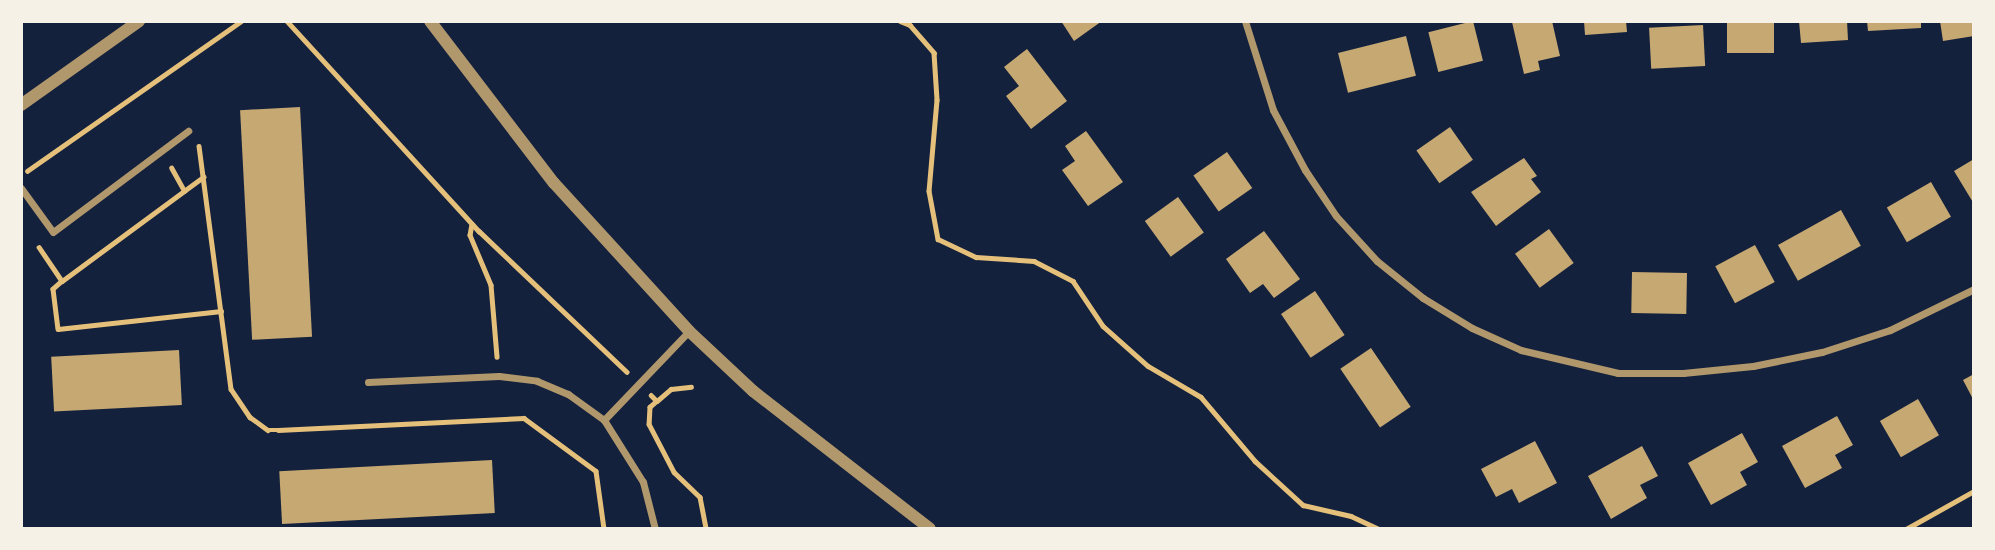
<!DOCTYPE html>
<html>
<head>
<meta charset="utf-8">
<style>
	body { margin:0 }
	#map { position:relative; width:1995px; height:550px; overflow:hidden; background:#14213d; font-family:"Noto Serif",serif }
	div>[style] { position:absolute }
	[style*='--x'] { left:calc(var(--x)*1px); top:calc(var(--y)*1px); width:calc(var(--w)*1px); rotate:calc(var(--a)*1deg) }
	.building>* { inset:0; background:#c6a872; transform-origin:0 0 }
	.path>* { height:4.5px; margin:-2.25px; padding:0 2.25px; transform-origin:2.25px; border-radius:2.25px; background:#e5c07b }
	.minor>* { height:7px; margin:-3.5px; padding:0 3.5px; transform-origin:3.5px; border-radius:3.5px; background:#b1986c }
	.tertiary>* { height:12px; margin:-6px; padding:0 6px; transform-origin:6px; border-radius:6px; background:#b1986c }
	span { translate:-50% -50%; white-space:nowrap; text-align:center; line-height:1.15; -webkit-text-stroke:7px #f6f1e7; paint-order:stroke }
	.frame { position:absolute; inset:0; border:23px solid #f6f1e7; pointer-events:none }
</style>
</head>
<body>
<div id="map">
	<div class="building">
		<div style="clip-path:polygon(1061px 21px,1102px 21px,1074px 41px)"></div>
		<div style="left:1473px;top:21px;width:41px;height:46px;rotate:76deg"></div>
		<div style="clip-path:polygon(1552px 21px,1560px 56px,1538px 61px,1540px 70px,1524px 74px,1512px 22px)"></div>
		<div style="clip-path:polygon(1584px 21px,1626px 21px,1627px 32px,1585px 35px)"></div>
		<div style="left:1727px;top:21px;width:47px;height:32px"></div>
		<div style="clip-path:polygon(1799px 21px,1847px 21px,1848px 40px,1801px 43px)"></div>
		<div style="clip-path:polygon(1867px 21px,1921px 21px,1921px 28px,1868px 31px)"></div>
		<div style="clip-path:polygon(1940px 21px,1974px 21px,1974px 36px,1943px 41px)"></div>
		<div style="left:1703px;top:25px;width:41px;height:54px;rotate:87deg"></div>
		<div style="left:1406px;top:36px;width:41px;height:70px;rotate:76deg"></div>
		<div style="clip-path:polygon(1027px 49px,1067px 101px,1031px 129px,1006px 96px,1019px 86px,1004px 67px)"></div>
		<div style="left:300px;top:107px;width:230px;height:60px;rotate:87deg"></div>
		<div style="left:1450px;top:127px;width:40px;height:41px;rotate:55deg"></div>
		<div style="clip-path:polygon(1086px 131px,1123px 182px,1088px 206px,1062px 170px,1075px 161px,1065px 146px)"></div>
		<div style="left:1227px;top:152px;width:44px;height:41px;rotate:55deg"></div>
		<div style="clip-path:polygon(1524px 158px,1537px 176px,1531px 179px,1541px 192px,1496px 226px,1471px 192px)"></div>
		<div style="clip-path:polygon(1974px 159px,1974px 204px,1954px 171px)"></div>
		<div style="left:1931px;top:182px;width:40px;height:51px;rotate:60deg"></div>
		<div style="left:1178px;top:197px;width:44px;height:41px;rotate:54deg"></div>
		<div style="left:1841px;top:210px;width:41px;height:72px;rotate:61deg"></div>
		<div style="left:1549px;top:229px;width:42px;height:42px;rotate:54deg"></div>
		<div style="clip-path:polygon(1264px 231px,1300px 279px,1274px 298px,1263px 284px,1250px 293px,1226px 259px)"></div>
		<div style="left:1755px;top:245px;width:42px;height:45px;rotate:62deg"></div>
		<div style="left:1632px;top:272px;width:55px;height:41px;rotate:1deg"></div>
		<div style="left:1315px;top:291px;width:53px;height:41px;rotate:56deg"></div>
		<div style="left:1371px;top:348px;width:71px;height:37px;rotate:56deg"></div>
		<div style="left:179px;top:350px;width:55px;height:128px;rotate:87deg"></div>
		<div style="clip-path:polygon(1974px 374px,1974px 401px,1963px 380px)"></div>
		<div style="left:1918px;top:399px;width:42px;height:44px;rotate:60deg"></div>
		<div style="clip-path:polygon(1837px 416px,1853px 445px,1835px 455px,1842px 468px,1805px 488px,1782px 446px)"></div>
		<div style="clip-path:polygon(1742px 433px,1758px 462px,1740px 472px,1747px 485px,1711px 505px,1688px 463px)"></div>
		<div style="clip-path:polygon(1535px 441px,1557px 483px,1519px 503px,1512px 489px,1496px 497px,1481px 469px)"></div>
		<div style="clip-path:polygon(1642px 446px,1658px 476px,1640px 485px,1647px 498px,1611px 519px,1588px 476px)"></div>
		<div style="left:492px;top:460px;width:53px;height:213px;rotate:87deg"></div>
	</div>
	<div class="path">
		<div style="--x:287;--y:21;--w:285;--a:47.6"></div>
		<div style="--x:479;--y:231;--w:204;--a:43.6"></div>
		<div style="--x:900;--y:21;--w:11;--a:22"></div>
		<div style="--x:910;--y:25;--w:37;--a:49"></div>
		<div style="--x:934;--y:53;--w:47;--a:86.3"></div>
		<div style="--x:937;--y:100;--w:91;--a:95"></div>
		<div style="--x:929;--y:191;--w:49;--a:79.4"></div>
		<div style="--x:938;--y:239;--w:42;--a:25.3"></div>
		<div style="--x:976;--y:257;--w:58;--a:3.9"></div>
		<div style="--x:1034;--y:261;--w:44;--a:27.1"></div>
		<div style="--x:1073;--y:281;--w:54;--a:56.3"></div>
		<div style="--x:1103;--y:326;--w:60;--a:41.6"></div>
		<div style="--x:1148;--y:366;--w:61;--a:30.3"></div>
		<div style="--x:1201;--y:397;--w:84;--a:49.8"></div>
		<div style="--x:1255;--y:461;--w:65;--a:42.5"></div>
		<div style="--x:1303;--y:505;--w:49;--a:12.9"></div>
		<div style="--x:1351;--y:516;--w:31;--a:25"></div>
		<div style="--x:199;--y:146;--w:245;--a:82.5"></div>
		<div style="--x:231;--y:389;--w:34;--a:56"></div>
		<div style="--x:250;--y:417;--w:22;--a:36"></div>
		<div style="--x:268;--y:430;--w:10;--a:0"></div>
		<div style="--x:278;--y:430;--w:246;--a:-2.8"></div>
		<div style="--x:524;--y:418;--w:89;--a:36.4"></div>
		<div style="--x:596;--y:471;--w:59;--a:82.1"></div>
		<div style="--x:27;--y:171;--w:261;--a:-35"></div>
		<div style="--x:184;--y:191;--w:24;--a:-36"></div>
		<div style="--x:472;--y:224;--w:11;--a:100"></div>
		<div style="--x:470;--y:235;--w:54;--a:67.2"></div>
		<div style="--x:491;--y:285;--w:72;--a:85.2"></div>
		<div style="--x:39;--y:247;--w:41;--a:55.9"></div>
		<div style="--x:62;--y:281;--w:12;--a:138"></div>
		<div style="--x:53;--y:289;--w:40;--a:82.9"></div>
		<div style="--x:58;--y:329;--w:164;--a:-6.3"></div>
		<div style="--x:62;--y:281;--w:152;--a:-36.4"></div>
		<div style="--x:184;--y:191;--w:26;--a:-119"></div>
		<div style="--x:651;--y:395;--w:8;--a:45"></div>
		<div style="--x:657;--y:401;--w:9;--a:139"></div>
		<div style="--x:650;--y:407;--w:17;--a:93"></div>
		<div style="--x:649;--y:424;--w:54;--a:62.5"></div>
		<div style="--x:674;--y:472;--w:36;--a:44"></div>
		<div style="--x:700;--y:497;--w:33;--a:79"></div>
		<div style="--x:657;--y:401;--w:18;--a:-41"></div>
		<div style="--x:671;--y:389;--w:20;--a:-6"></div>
		<div style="--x:1906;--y:529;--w:78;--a:-29.2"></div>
	</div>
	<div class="minor">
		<div style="--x:1245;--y:21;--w:93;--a:72.5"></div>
		<div style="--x:1273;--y:110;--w:68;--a:61.9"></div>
		<div style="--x:1305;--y:170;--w:55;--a:56"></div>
		<div style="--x:1336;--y:216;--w:61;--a:47.7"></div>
		<div style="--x:1377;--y:261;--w:59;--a:38.8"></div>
		<div style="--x:1423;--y:298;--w:57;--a:31.5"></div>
		<div style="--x:1472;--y:328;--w:54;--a:24.2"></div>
		<div style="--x:1521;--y:350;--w:100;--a:13.3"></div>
		<div style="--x:1618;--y:373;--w:65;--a:0"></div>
		<div style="--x:1683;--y:373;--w:70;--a:-5.7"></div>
		<div style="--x:1753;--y:366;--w:70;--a:-11.5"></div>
		<div style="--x:1822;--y:352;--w:71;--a:-17.9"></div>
		<div style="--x:1890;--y:330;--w:93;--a:-26"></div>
		<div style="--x:21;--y:188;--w:54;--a:54"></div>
		<div style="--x:53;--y:232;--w:169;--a:-36.8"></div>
		<div style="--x:368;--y:382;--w:131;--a:-2.6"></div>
		<div style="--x:499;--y:376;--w:38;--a:7"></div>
		<div style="--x:537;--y:381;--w:34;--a:23"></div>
		<div style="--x:568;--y:394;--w:44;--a:35.8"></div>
		<div style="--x:655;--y:529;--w:49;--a:-104.3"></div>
		<div style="--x:643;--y:482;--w:73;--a:-122.2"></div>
		<div style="--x:604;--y:420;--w:123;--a:-46.3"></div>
	</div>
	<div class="tertiary">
		<div style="--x:430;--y:21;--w:204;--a:52.6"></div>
		<div style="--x:554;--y:183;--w:200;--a:47.6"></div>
		<div style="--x:689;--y:331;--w:88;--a:43.2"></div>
		<div style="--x:753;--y:391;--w:224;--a:37.9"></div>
		<div style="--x:21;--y:105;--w:145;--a:-35.4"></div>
	</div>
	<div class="frame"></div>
</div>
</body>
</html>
